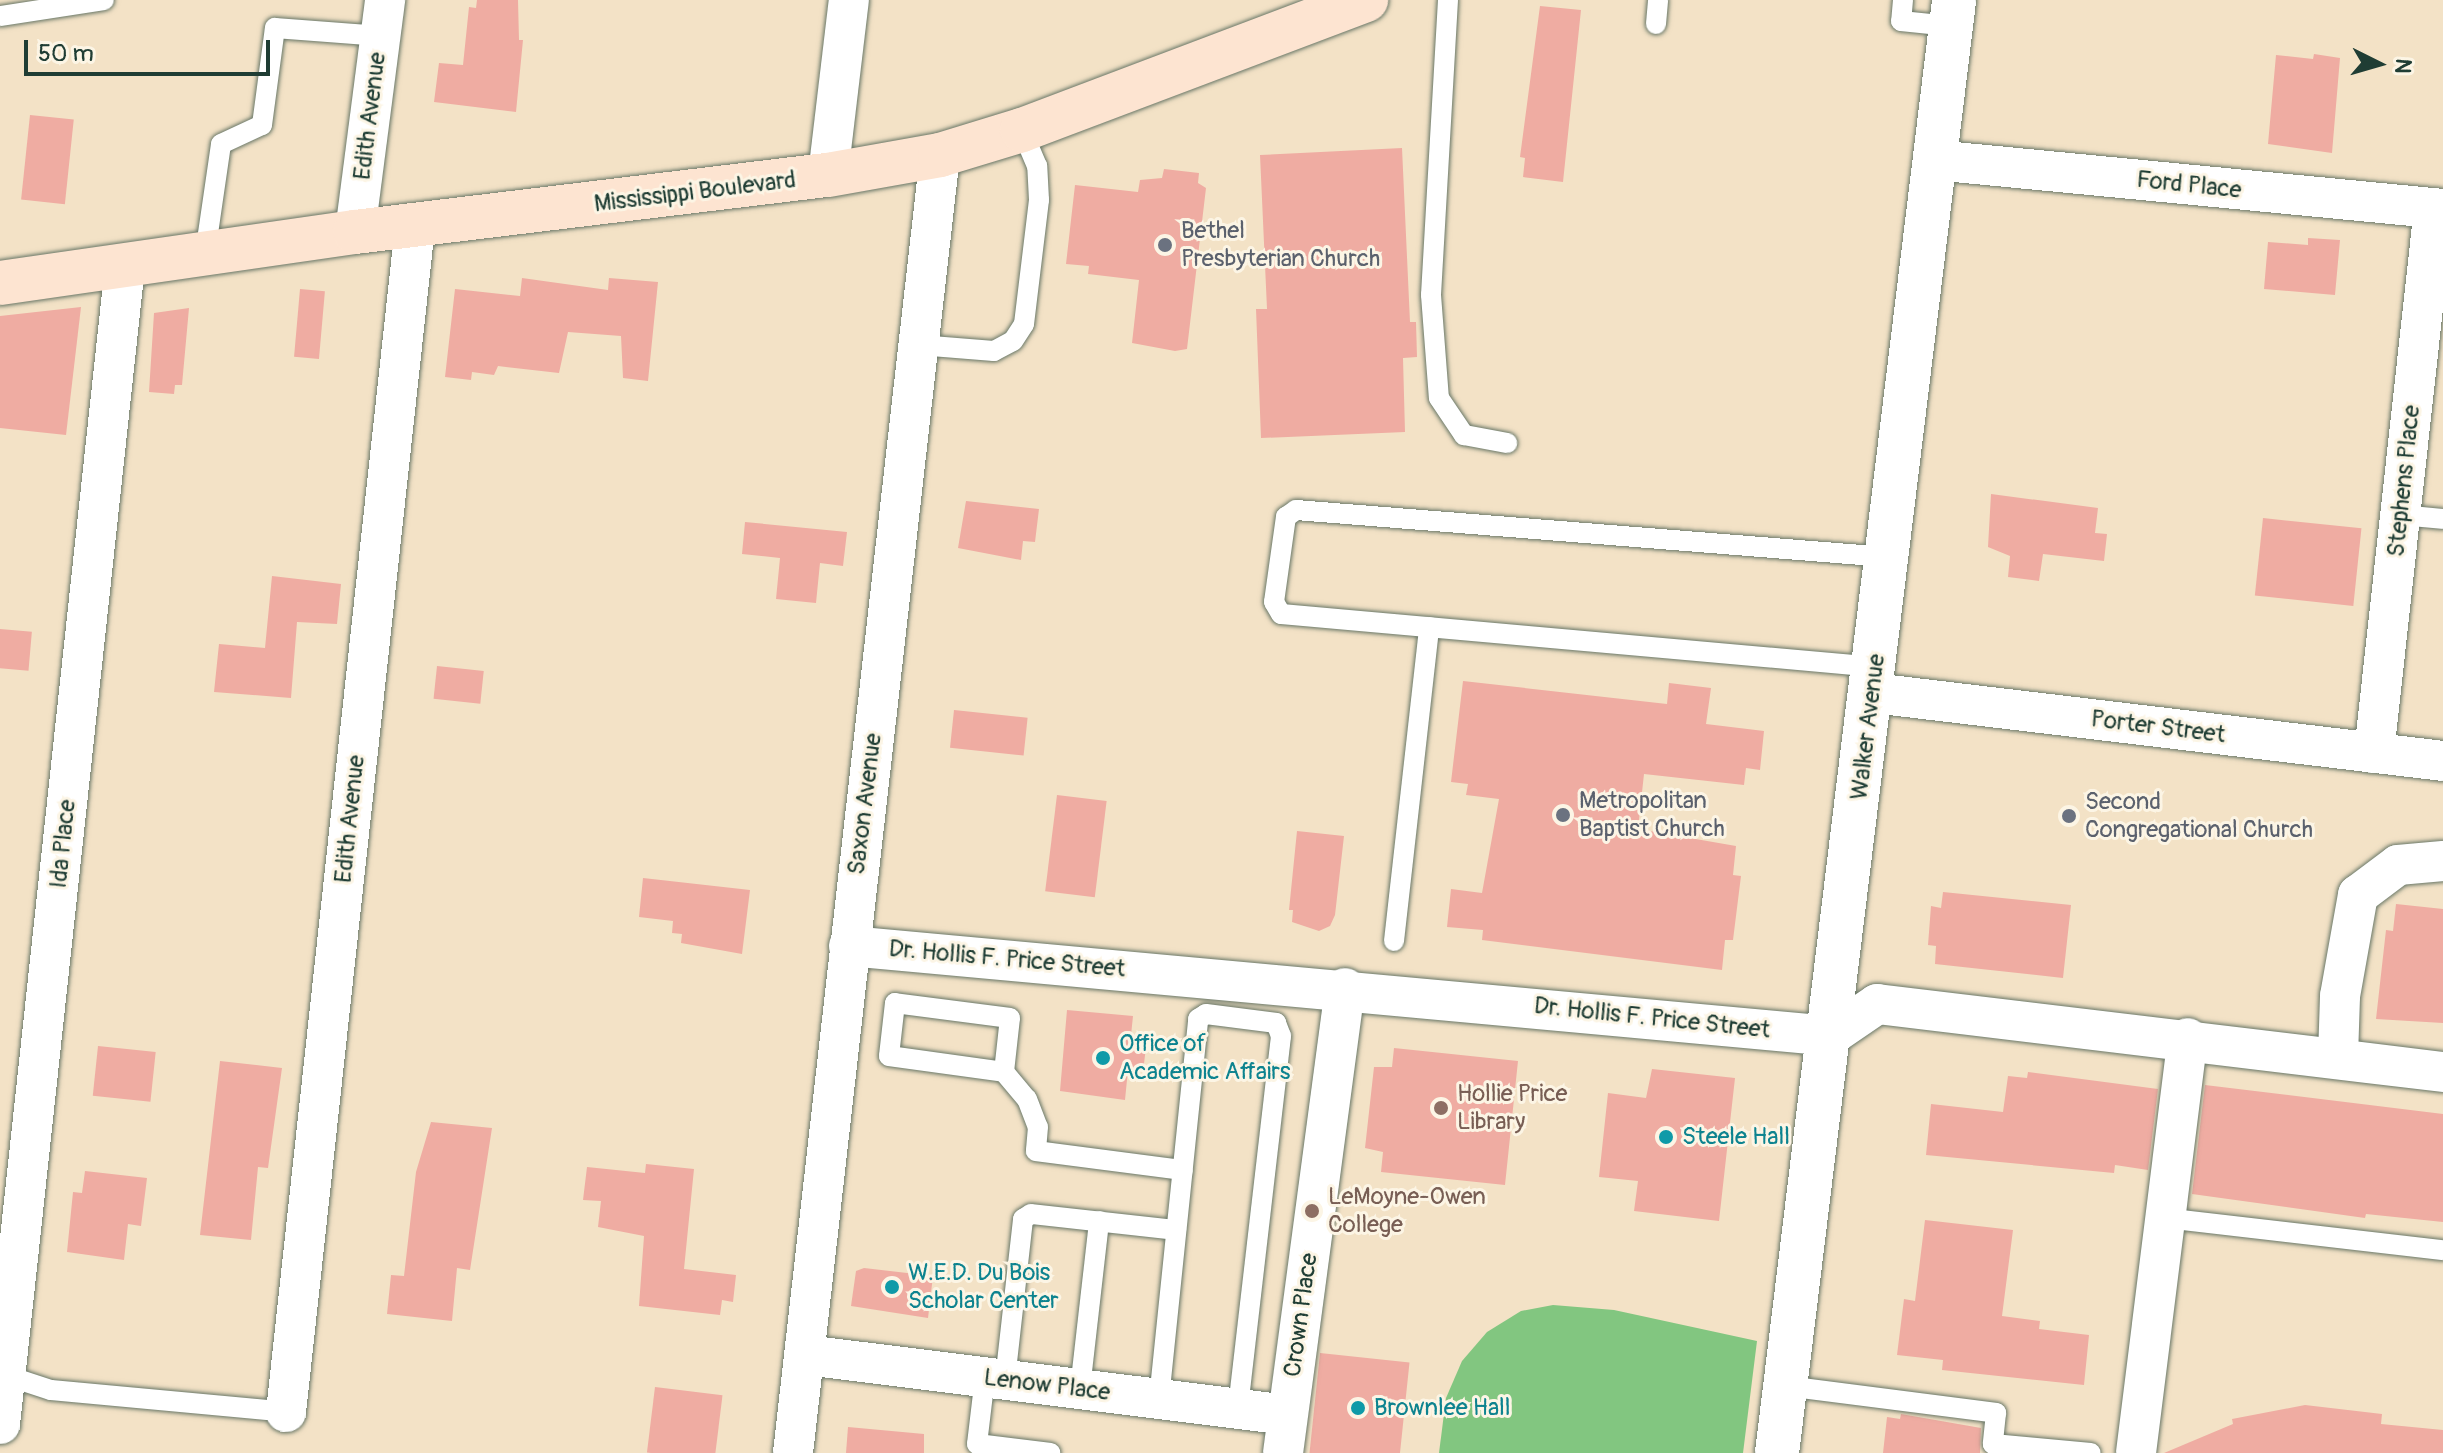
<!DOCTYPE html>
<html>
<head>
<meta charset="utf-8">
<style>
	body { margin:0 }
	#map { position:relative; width:2443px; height:1453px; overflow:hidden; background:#f3e2c6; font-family:Pangolin,sans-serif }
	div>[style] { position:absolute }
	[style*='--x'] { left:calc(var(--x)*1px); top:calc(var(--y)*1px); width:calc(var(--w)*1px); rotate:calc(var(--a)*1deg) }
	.green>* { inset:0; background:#82c680 }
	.building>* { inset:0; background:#efaca2; transform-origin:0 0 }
	.roads { filter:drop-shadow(0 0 2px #697767) drop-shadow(0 0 2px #697767) }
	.service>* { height:20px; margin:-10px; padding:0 10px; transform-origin:10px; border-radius:10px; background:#fff }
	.minor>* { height:40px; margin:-20px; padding:0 20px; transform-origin:20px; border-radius:20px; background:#fff }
	.tertiary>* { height:44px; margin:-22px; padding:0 22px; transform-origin:22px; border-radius:22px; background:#fff }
	.secondary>* { height:44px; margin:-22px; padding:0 22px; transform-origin:22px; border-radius:22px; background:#fde4d1 }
	.dots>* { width:22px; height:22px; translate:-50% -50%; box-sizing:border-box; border:4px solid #fcf5e5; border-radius:50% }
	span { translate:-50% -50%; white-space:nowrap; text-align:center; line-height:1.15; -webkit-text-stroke:6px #fcf5e5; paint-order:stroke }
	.street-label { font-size:24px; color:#1f3d34 }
	.worship-label { font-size:24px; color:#5b616d }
	.left { translate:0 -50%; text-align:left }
	.culture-label { font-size:24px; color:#0d838f }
	.education-label { font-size:24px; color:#785e54 }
	.north { position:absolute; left:2339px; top:24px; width:80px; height:80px; -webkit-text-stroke:6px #fcf5e5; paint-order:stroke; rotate:95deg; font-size:22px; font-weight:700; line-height:32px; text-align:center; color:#1f3d34 }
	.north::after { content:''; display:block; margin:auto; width:28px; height:36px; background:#1f3d34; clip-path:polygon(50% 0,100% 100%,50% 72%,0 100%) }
	.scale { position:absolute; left:24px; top:40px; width:246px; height:36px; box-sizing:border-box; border:4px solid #1f3d34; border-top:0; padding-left:10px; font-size:24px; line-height:28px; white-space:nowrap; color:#1f3d34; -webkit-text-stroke:6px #fcf5e5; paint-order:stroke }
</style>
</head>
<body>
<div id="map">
	<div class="green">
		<div style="clip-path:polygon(1553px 1305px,1614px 1310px,1757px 1341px,1743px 1453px,1439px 1453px,1446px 1398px,1462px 1361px,1487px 1332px,1521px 1311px)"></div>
	</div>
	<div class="building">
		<div style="clip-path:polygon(477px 0,518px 0,519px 40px,523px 40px,516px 112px,434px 102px,439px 63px,463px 65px,469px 7px,476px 8px)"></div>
		<div style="clip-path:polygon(1540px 6px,1581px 10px,1563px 182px,1523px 177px,1525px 158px,1520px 157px)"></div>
		<div style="clip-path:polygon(2314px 54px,2340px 58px,2332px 153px,2268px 144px,2276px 55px,2313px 59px)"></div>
		<div style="left:30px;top:115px;width:44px;height:85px;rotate:6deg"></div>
		<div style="clip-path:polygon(1402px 148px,1410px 322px,1416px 322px,1417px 357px,1403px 358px,1405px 432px,1261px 438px,1256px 309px,1267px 309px,1260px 155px)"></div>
		<div style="clip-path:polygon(1164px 169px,1199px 173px,1198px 183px,1206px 188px,1187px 349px,1175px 351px,1132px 343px,1139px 280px,1088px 274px,1089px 266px,1066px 264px,1075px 185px,1138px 192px,1140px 180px,1162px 178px)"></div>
		<div style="clip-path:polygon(2308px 238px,2340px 240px,2335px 295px,2264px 289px,2268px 242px,2308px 245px)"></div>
		<div style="clip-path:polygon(522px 278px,608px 290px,609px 278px,658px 282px,648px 381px,623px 378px,621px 336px,568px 332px,559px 373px,498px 366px,494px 375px,472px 372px,471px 380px,445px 377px,455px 289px,520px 296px)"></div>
		<div style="left:300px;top:289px;width:25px;height:68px;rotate:5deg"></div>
		<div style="clip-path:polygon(81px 307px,66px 435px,0 428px,0 316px)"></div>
		<div style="clip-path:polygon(189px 308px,182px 385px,175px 385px,174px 394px,149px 392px,154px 313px)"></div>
		<div style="clip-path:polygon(1991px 494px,2098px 508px,2095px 533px,2107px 534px,2104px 561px,2043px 554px,2039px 581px,2008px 577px,2010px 556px,1988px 547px)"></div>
		<div style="clip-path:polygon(966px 501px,1039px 509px,1035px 542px,1023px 541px,1021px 560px,958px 548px)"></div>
		<div style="left:2263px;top:518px;width:99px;height:78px;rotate:6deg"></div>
		<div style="clip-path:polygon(745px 522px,847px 532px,843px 566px,820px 563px,816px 603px,776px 599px,780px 558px,742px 554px)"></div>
		<div style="clip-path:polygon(272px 576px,341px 584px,337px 624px,297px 622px,291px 698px,214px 692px,219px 644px,265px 648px)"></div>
		<div style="left:0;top:629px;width:32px;height:39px;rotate:5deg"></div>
		<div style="left:437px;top:666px;width:47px;height:33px;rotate:6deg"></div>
		<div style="clip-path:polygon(1463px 681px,1667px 704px,1669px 683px,1711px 688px,1706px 724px,1764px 731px,1760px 770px,1746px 768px,1744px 785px,1644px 774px,1638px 829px,1736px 846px,1733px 875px,1741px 876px,1733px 940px,1725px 940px,1722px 970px,1482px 940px,1483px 930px,1447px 927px,1451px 889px,1482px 893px,1499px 799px,1466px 795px,1468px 784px,1451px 782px)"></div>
		<div style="left:954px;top:710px;width:74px;height:38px;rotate:6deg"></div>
		<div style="left:1057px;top:795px;width:50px;height:97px;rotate:7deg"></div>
		<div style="clip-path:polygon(1297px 831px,1344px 836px,1335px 915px,1330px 926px,1319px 931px,1292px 922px,1293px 910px,1289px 910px)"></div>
		<div style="clip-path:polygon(643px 878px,750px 890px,742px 954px,681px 943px,682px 934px,672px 933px,673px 921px,639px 917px)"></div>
		<div style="clip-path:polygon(1943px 892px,2071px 905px,2063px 978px,1935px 964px,1936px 946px,1928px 945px,1931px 906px,1941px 908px)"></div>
		<div style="clip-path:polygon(2396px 904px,2443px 909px,2443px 1023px,2376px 1019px,2386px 930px,2393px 931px)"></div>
		<div style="clip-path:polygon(1067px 1010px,1133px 1016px,1130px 1045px,1146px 1047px,1143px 1072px,1128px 1070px,1125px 1100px,1060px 1091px)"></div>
		<div style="left:98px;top:1046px;width:58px;height:50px;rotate:6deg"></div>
		<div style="clip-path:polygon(1394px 1048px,1518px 1061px,1505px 1185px,1381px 1172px,1383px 1152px,1365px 1148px,1374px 1067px,1392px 1067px)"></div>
		<div style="clip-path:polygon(220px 1061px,282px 1068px,268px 1168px,258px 1167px,251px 1240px,200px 1235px)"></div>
		<div style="clip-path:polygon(1652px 1069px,1735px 1078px,1719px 1221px,1634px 1211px,1638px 1181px,1599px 1177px,1608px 1093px,1646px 1098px)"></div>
		<div style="clip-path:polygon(2028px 1072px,2158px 1089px,2148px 1170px,2115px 1165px,2114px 1173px,1926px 1155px,1931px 1104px,2003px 1112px,2008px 1076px,2027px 1078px)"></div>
		<div style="clip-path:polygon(2205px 1085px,2443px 1114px,2443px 1222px,2366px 1214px,2365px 1218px,2192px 1194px)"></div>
		<div style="clip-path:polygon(431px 1122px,492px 1128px,470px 1270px,457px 1268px,452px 1321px,387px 1314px,391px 1275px,404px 1276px,416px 1172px)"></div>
		<div style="clip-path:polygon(646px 1164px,694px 1169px,684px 1269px,736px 1275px,733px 1302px,722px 1300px,720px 1315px,639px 1306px,644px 1236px,598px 1227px,601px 1201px,583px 1200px,587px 1167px,645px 1173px)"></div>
		<div style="clip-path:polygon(85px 1171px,147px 1178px,141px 1226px,128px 1224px,124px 1260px,67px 1252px,73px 1192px,82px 1193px)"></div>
		<div style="clip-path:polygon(1925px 1220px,2013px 1230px,2002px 1316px,2040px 1321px,2039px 1329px,2089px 1335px,2084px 1385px,1942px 1370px,1943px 1360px,1897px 1355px,1904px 1299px,1915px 1301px)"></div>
		<div style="clip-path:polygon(864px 1268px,933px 1276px,928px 1318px,851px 1306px,856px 1271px)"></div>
		<div style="left:1320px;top:1353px;width:90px;height:101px;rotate:6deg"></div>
		<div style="left:655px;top:1387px;width:68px;height:66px;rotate:7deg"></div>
		<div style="clip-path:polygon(2305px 1405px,2382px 1414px,2381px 1424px,2443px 1430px,2443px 1453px,2164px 1453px,2233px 1424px,2232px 1419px)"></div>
		<div style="clip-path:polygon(1901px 1414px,1981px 1428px,1980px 1453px,1883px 1453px,1887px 1417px,1900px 1419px)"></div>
		<div style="clip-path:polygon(848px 1427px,924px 1434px,924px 1453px,846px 1453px)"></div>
	</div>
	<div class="roads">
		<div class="service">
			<div style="--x:1448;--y:0;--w:295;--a:93.3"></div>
			<div style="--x:1431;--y:295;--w:103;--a:85.6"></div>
			<div style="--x:1439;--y:398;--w:45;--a:56"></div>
			<div style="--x:1464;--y:435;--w:44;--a:10.5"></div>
			<div style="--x:1903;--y:0;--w:21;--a:95"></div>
			<div style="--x:1901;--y:21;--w:49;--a:5.8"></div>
			<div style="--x:0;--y:16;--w:105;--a:-8.7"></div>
			<div style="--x:1656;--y:24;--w:24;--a:-85"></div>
			<div style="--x:205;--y:254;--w:111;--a:-81.7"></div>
			<div style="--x:221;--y:144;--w:45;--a:-24.9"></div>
			<div style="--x:262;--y:125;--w:98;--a:-82.4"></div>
			<div style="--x:275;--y:28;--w:106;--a:4.3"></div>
			<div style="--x:919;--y:345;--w:75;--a:4.6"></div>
			<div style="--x:994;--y:351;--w:21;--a:-28"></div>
			<div style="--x:1013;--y:341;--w:20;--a:-57"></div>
			<div style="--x:1024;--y:324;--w:125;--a:-83.1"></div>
			<div style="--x:1039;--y:200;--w:34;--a:-93"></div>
			<div style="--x:1037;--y:166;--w:39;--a:-113"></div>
			<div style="--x:2400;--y:515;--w:43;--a:5.3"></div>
			<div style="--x:1876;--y:667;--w:597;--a:-174.91"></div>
			<div style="--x:1281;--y:614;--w:14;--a:-120"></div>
			<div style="--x:1274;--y:602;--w:86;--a:-82"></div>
			<div style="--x:1286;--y:517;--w:12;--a:-35"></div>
			<div style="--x:1296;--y:510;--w:593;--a:4.55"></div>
			<div style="--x:1394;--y:941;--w:316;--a:-83.6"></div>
			<div style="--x:1004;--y:1072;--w:54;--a:-83.7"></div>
			<div style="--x:1010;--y:1018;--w:116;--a:-172.6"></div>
			<div style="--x:895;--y:1003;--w:53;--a:96.5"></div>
			<div style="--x:889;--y:1056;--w:116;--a:7.9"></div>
			<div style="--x:1004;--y:1072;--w:35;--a:50"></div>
			<div style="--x:1027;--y:1099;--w:30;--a:69"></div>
			<div style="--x:1038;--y:1127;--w:24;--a:95"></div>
			<div style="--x:1036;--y:1151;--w:148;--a:7.4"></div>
			<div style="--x:2165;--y:1218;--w:280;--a:6.6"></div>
			<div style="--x:5;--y:1375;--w:48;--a:18.1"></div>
			<div style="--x:51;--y:1390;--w:236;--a:5.3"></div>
			<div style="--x:985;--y:1377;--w:67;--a:96.8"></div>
			<div style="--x:977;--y:1444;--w:74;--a:7"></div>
			<div style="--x:1005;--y:1380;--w:162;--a:-83.6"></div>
			<div style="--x:1023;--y:1219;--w:9;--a:-32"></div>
			<div style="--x:1031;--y:1214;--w:146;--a:6.3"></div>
			<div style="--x:1786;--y:1386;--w:212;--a:7.3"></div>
			<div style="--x:1996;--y:1413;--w:31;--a:96"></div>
			<div style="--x:1993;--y:1444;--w:98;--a:5.2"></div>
			<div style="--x:1080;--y:1389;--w:169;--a:-83.5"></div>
			<div style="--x:1159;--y:1399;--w:382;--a:-84.1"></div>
			<div style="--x:1198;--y:1019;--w:9;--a:-32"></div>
			<div style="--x:1206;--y:1014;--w:71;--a:7.3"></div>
			<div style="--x:1276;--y:1023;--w:14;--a:69"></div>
			<div style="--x:1281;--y:1036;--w:374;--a:96.6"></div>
		</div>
		<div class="minor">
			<div style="--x:1934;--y:160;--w:511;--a:5.5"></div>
			<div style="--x:828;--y:175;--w:176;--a:-83.2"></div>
			<div style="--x:355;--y:232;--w:234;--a:-82.6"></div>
			<div style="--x:1873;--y:693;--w:574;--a:6.8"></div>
			<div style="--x:2374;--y:753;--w:548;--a:-83.72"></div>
			<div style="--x:849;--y:946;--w:985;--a:5.24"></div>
			<div style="--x:1830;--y:1036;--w:57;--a:-34.2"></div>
			<div style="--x:1877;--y:1004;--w:570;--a:6.85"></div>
			<div style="--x:2338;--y:1057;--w:61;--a:-88.1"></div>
			<div style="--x:2340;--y:996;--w:103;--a:-79.9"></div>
			<div style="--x:2358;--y:895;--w:50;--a:-36.9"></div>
			<div style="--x:2398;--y:865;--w:45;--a:-5.1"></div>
			<div style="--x:806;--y:1355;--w:485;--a:7.1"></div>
			<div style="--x:286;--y:1412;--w:1193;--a:-83.79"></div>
			<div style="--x:0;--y:1424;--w:1166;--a:-83.84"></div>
			<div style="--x:793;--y:1453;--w:1306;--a:-83.54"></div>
			<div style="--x:1283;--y:1453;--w:469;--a:-82.4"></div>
			<div style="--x:2136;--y:1453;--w:418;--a:-82.9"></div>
		</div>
		<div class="tertiary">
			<div style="--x:1777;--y:1453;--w:1464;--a:-83.05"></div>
		</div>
		<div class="secondary">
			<div style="--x:0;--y:283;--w:359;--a:-8.2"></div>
			<div style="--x:355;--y:232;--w:476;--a:-6.9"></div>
			<div style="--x:828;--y:175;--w:114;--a:-10.1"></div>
			<div style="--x:940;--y:155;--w:86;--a:-17"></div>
			<div style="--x:1022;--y:130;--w:368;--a:-20.7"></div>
		</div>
	</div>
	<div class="dots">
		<div style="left:1165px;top:245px;background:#6b7280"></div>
		<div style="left:1563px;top:815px;background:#6b7280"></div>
		<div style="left:2069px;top:816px;background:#6b7280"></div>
		<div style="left:1103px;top:1058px;background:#0f9aa8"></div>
		<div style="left:1441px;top:1108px;background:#8d6e63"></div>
		<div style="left:1666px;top:1137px;background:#0f9aa8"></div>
		<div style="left:1312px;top:1211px;background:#8d6e63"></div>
		<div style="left:892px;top:1287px;background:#0f9aa8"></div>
		<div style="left:1358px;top:1408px;background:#0f9aa8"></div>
	</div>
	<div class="street-label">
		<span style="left:370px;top:116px;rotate:-83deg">Edith Avenue</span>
		<span style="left:2189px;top:185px;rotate:6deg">Ford Place</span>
		<span style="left:695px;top:192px;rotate:-7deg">Mississippi Boulevard</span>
		<span style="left:2404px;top:481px;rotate:-84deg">Stephens Place</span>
		<span style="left:1868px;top:727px;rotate:-83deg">Walker Avenue</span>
		<span style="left:2158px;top:727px;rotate:7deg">Porter Street</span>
		<span style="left:865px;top:804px;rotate:-83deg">Saxon Avenue</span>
		<span style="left:350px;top:819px;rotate:-84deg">Edith Avenue</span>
		<span style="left:63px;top:844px;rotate:-84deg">Ida Place</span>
		<span style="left:1007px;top:959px;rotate:5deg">Dr. Hollis F. Price Street</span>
		<span style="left:1652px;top:1018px;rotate:6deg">Dr. Hollis F. Price Street</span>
		<span style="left:1301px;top:1315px;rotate:-82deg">Crown Place</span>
		<span style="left:1047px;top:1385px;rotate:7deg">Lenow Place</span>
	</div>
	<div class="worship-label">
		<span class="left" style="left:1181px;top:245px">Bethel<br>Presbyterian Church</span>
		<span class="left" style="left:1579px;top:815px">Metropolitan<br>Baptist Church</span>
		<span class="left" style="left:2085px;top:816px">Second<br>Congregational Church</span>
	</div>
	<div class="culture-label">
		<span class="left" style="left:1119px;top:1058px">Office of<br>Academic Affairs</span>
		<span class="left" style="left:1682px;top:1137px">Steele Hall</span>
		<span class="left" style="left:908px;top:1287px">W.E.D. Du Bois<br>Scholar Center</span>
		<span class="left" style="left:1374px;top:1408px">Brownlee Hall</span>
	</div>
	<div class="education-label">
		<span class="left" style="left:1457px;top:1108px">Hollie Price<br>Library</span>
		<span class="left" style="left:1328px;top:1211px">LeMoyne-Owen<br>College</span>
	</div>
	<div class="north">N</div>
	<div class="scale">50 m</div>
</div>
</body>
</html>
